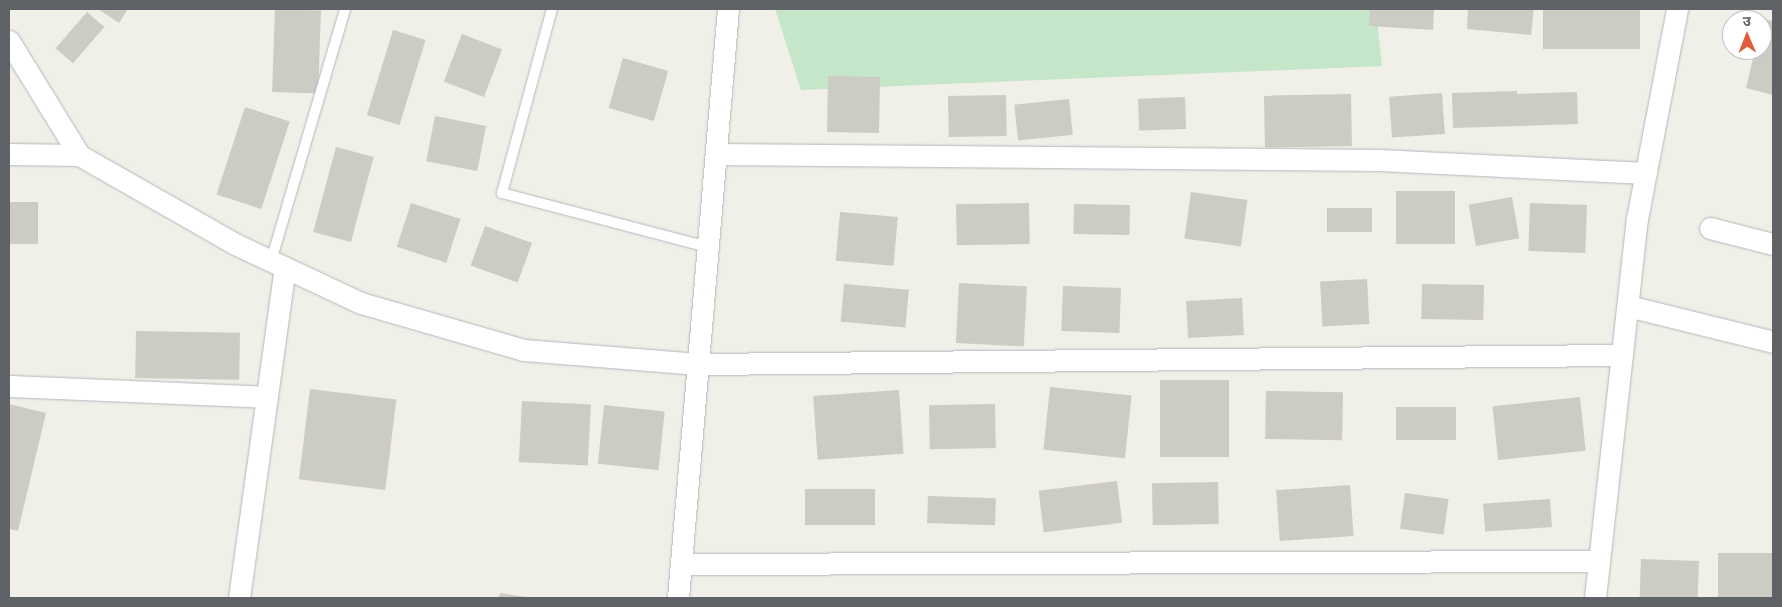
<!DOCTYPE html>
<html>
<head>
<meta charset="utf-8">
<style>
	body { margin:0 }
	#map { position:relative; width:1782px; height:607px; overflow:hidden; background:#f0efe8; font-family:Mulish,"Noto Sans Devanagari",sans-serif }
	div>[style] { position:absolute }
	[style*='--x'] { left:calc(var(--x)*1px); top:calc(var(--y)*1px); width:calc(var(--w)*1px); rotate:calc(var(--a)*1deg) }
	.green>* { inset:0; background:#c6e6ca }
	.building>* { inset:0; background:#cccbc4; transform-origin:0 0 }
	.roads { filter:drop-shadow(0 0 1px #b5b7bb) drop-shadow(0 0 1px #b5b7bb) }
	.lane>* { height:10px; margin:-5px; padding:0 5px; transform-origin:5px; border-radius:5px; background:#fff }
	.street>* { height:21px; margin:-10.5px; padding:0 10.5px; transform-origin:10.5px; border-radius:10.5px; background:#fff }
	span { translate:-50% -50%; white-space:nowrap; text-align:center; line-height:1.15; -webkit-text-stroke:4px #fff; paint-order:stroke }
	.frame { position:absolute; inset:0; border:10px solid #5f6267; pointer-events:none }
	.north { position:absolute; left:1722px; top:10px; width:50px; height:50px; box-sizing:border-box; background:#fff; border:1px solid #bfc0c2; border-radius:50%; rotate:359deg; font-size:14px; font-weight:700; line-height:20px; text-align:center; color:#5f6267 }
	.north::after { content:''; display:block; margin:auto; width:18px; height:22px; background:#e15b3d; clip-path:polygon(50% 0,100% 100%,50% 72%,0 100%) }
</style>
</head>
<body>
<div id="map">
	<div class="green">
		<div style="clip-path:polygon(775px 9px,1376px 9px,1382px 66px,801px 90px)"></div>
	</div>
	<div class="building">
		<div style="clip-path:polygon(98px 9px,128px 9px,119px 23px)"></div>
		<div style="left:275px;top:9px;width:46px;height:83px;rotate:2deg"></div>
		<div style="clip-path:polygon(1370px 9px,1434px 9px,1433px 30px,1369px 26px)"></div>
		<div style="clip-path:polygon(1468px 9px,1534px 9px,1531px 35px,1467px 29px)"></div>
		<div style="left:1543px;top:9px;width:97px;height:40px"></div>
		<div style="left:87px;top:12px;width:23px;height:48px;rotate:41deg"></div>
		<div style="clip-path:polygon(1763px 19px,1773px 21px,1773px 95px,1746px 88px,1755px 50px,1762px 50px)"></div>
		<div style="left:393px;top:30px;width:34px;height:89px;rotate:17deg"></div>
		<div style="left:462px;top:34px;width:43px;height:51px;rotate:21deg"></div>
		<div style="left:623px;top:58px;width:47px;height:52px;rotate:16deg"></div>
		<div style="left:828px;top:76px;width:52px;height:56px;rotate:1deg"></div>
		<div style="clip-path:polygon(1517px 91px,1517px 94px,1577px 92px,1578px 124px,1453px 128px,1452px 93px)"></div>
		<div style="left:1442px;top:93px;width:41px;height:53px;rotate:86deg"></div>
		<div style="left:1351px;top:94px;width:52px;height:87px;rotate:89deg"></div>
		<div style="left:1006px;top:95px;width:41px;height:58px;rotate:89deg"></div>
		<div style="left:1185px;top:97px;width:32px;height:47px;rotate:88deg"></div>
		<div style="left:1069px;top:99px;width:36px;height:55px;rotate:84deg"></div>
		<div style="left:245px;top:107px;width:47px;height:92px;rotate:18deg"></div>
		<div style="left:435px;top:116px;width:52px;height:46px;rotate:11deg"></div>
		<div style="left:336px;top:147px;width:39px;height:88px;rotate:15deg"></div>
		<div style="left:1396px;top:191px;width:59px;height:53px"></div>
		<div style="left:1191px;top:192px;width:57px;height:47px;rotate:8deg"></div>
		<div style="left:1512px;top:197px;width:42px;height:44px;rotate:80deg"></div>
		<div style="left:9px;top:202px;width:29px;height:42px"></div>
		<div style="left:411px;top:203px;width:52px;height:46px;rotate:18deg"></div>
		<div style="left:1029px;top:203px;width:41px;height:73px;rotate:89deg"></div>
		<div style="left:1530px;top:203px;width:57px;height:48px;rotate:2deg"></div>
		<div style="left:1074px;top:204px;width:56px;height:30px;rotate:1deg"></div>
		<div style="left:1372px;top:208px;width:24px;height:45px;rotate:90deg"></div>
		<div style="left:840px;top:212px;width:58px;height:49px;rotate:5deg"></div>
		<div style="left:485px;top:226px;width:50px;height:42px;rotate:20deg"></div>
		<div style="left:1367px;top:279px;width:45px;height:47px;rotate:87deg"></div>
		<div style="left:959px;top:283px;width:68px;height:60px;rotate:3deg"></div>
		<div style="left:844px;top:284px;width:65px;height:38px;rotate:5deg"></div>
		<div style="left:1422px;top:284px;width:62px;height:35px;rotate:1deg"></div>
		<div style="left:1063px;top:286px;width:58px;height:45px;rotate:2deg"></div>
		<div style="left:1242px;top:298px;width:37px;height:56px;rotate:87deg"></div>
		<div style="left:136px;top:331px;width:104px;height:47px;rotate:1deg"></div>
		<div style="left:1160px;top:380px;width:69px;height:77px"></div>
		<div style="left:1050px;top:387px;width:82px;height:63px;rotate:6deg"></div>
		<div style="left:310px;top:389px;width:87px;height:91px;rotate:7deg"></div>
		<div style="left:899px;top:390px;width:64px;height:86px;rotate:86deg"></div>
		<div style="left:1266px;top:391px;width:77px;height:48px;rotate:1deg"></div>
		<div style="left:1580px;top:397px;width:54px;height:88px;rotate:84deg"></div>
		<div style="left:522px;top:401px;width:69px;height:61px;rotate:3deg"></div>
		<div style="clip-path:polygon(9px 404px,46px 413px,18px 531px,9px 529px)"></div>
		<div style="left:995px;top:404px;width:44px;height:66px;rotate:89deg"></div>
		<div style="left:604px;top:405px;width:61px;height:59px;rotate:6deg"></div>
		<div style="left:1396px;top:407px;width:60px;height:33px"></div>
		<div style="left:1117px;top:481px;width:42px;height:79px;rotate:83deg"></div>
		<div style="left:1218px;top:482px;width:42px;height:66px;rotate:89deg"></div>
		<div style="left:1350px;top:485px;width:51px;height:74px;rotate:86deg"></div>
		<div style="left:875px;top:489px;width:36px;height:70px;rotate:90deg"></div>
		<div style="left:1405px;top:493px;width:44px;height:36px;rotate:8deg"></div>
		<div style="left:928px;top:496px;width:68px;height:27px;rotate:2deg"></div>
		<div style="left:1550px;top:499px;width:28px;height:67px;rotate:86deg"></div>
		<div style="left:1718px;top:553px;width:55px;height:45px"></div>
		<div style="left:1641px;top:559px;width:58px;height:39px;rotate:2deg"></div>
		<div style="clip-path:polygon(500px 593px,526px 597px,526px 598px,499px 598px)"></div>
	</div>
	<div class="roads">
		<div class="lane">
			<div style="--x:552;--y:9;--w:191;--a:105.2"></div>
			<div style="--x:502;--y:193;--w:213;--a:14.7"></div>
			<div style="--x:271;--y:261;--w:263;--a:-73.6"></div>
		</div>
		<div class="street">
			<div style="--x:9;--y:41;--w:134;--a:58.4"></div>
			<div style="--x:79;--y:155;--w:180;--a:29.7"></div>
			<div style="--x:235;--y:244;--w:139;--a:25.1"></div>
			<div style="--x:361;--y:303;--w:170;--a:16.1"></div>
			<div style="--x:524;--y:350;--w:175;--a:4.6"></div>
			<div style="--x:698;--y:364;--w:924;--a:-0.56"></div>
			<div style="--x:9;--y:154;--w:70;--a:0.8"></div>
			<div style="--x:716;--y:154;--w:663;--a:0.52"></div>
			<div style="--x:1379;--y:160;--w:267;--a:2.8"></div>
			<div style="--x:1710;--y:228;--w:65;--a:14.3"></div>
			<div style="--x:1628;--y:306;--w:149;--a:13.9"></div>
			<div style="--x:9;--y:386;--w:258;--a:2.4"></div>
			<div style="--x:681;--y:564;--w:918;--a:-0.19"></div>
			<div style="--x:239;--y:598;--w:333;--a:-82.1"></div>
			<div style="--x:678;--y:598;--w:591;--a:-85.15"></div>
			<div style="--x:1595;--y:598;--w:381;--a:-83.7"></div>
			<div style="--x:1637;--y:219;--w:214;--a:-79.2"></div>
		</div>
	</div>
	<div class="frame"></div>
	<div class="north">उ</div>
</div>
</body>
</html>
